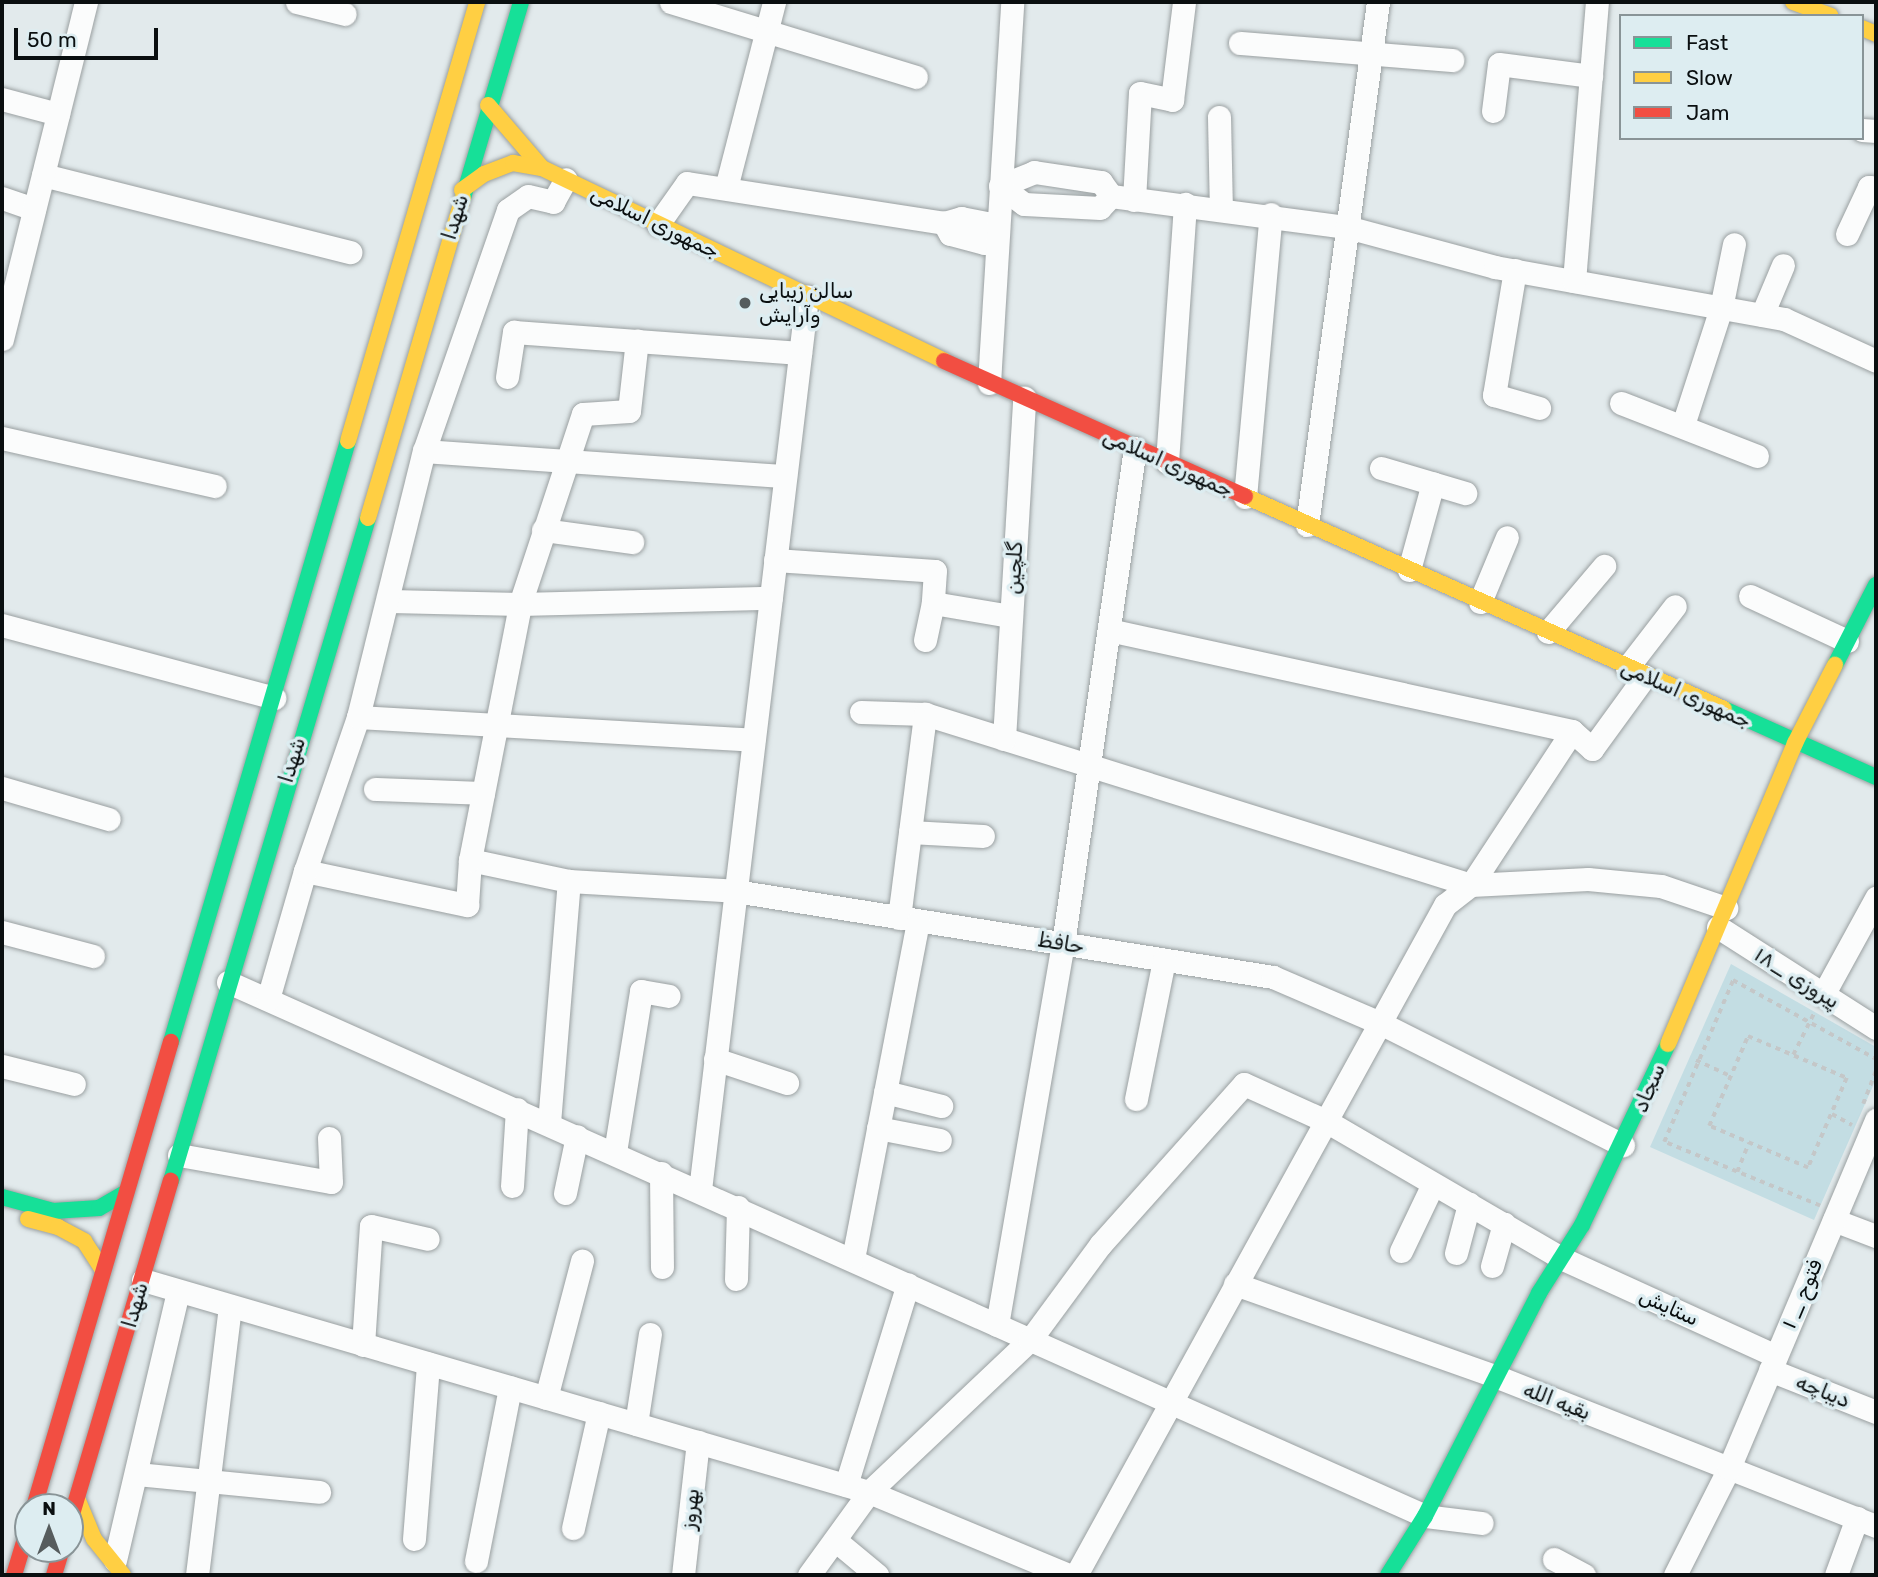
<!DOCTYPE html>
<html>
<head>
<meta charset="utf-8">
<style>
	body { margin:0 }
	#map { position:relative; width:1878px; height:1577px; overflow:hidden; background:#e2eaec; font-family:Rubik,Vazirmatn,sans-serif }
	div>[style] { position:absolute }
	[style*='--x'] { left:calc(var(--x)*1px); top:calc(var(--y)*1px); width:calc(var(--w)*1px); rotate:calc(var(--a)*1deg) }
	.green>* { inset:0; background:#c3dde3 }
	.path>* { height:3.5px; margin-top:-1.75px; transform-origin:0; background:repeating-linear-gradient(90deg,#c4c7c8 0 5px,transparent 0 10px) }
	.roads { filter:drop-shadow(0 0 2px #9aa0a1) drop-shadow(0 0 2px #9aa0a1) }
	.street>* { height:23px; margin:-11.5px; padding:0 11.5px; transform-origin:11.5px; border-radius:11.5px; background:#fbfcfc }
	.fast>* { height:16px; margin:-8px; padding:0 8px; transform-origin:8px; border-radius:8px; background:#16e098 }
	.slow>* { height:16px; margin:-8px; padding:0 8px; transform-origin:8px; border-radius:8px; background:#ffcf43 }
	.jam>* { height:16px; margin:-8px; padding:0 8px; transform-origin:8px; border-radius:8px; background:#f24e42 }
	.dots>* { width:19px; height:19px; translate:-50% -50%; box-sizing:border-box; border:4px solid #ddedf1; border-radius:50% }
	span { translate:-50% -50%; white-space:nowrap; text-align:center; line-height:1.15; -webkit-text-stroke:7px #ddedf1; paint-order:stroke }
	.street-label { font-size:21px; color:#0a0f10 }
	.poi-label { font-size:21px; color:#0a0f10 }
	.left { translate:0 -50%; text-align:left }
	.frame { position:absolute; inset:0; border:4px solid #0a0f10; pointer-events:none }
	.legend { position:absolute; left:1619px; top:14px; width:245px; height:126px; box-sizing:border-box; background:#ddedf1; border:2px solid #899497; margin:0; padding:9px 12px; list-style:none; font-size:21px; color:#0a0f10 }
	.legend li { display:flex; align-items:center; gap:14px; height:35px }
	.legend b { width:35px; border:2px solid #899497 }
	.north { position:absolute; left:14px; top:1493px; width:70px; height:70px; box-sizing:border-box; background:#ddedf1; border:2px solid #899497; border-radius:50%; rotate:0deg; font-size:19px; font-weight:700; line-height:28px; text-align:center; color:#0a0f10 }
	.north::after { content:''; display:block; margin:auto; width:24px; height:32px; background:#565c5d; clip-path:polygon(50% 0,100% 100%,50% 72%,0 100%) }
	.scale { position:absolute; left:14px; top:28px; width:144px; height:32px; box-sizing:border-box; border:4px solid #0a0f10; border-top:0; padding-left:9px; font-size:21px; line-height:24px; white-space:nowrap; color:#0a0f10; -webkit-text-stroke:5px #ddedf1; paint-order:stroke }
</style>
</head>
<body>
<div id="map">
	<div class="green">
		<div style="clip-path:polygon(1731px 964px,1876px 1047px,1876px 1079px,1814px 1220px,1650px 1147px)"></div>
	</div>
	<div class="path">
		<div style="--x:1748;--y:1036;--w:108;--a:23"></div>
		<div style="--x:1847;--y:1078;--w:98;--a:113.4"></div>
		<div style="--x:1808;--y:1168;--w:108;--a:-157"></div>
		<div style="--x:1709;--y:1126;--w:98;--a:-66.6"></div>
		<div style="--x:1793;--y:1055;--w:47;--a:-63.4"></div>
		<div style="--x:1696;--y:1060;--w:38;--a:25"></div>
		<div style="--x:1863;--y:1104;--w:36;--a:-69"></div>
		<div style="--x:1832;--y:1114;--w:23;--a:29"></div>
		<div style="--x:1737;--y:1172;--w:31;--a:-68"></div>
		<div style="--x:1820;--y:1206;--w:169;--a:-157.7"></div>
		<div style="--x:1664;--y:1142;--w:176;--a:-66.9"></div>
		<div style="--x:1733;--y:980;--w:163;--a:28.9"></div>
	</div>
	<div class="roads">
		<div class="street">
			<div style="--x:297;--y:2;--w:49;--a:14"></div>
			<div style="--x:671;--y:2;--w:256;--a:17"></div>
			<div style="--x:1240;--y:43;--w:213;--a:4.6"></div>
			<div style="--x:2;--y:99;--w:58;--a:15"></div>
			<div style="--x:1493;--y:111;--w:47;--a:-82.7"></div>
			<div style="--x:1499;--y:64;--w:93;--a:7.4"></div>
			<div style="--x:1219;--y:117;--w:92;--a:88.8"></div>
			<div style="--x:1862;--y:130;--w:14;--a:4"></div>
			<div style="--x:1034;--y:172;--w:68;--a:8.5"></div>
			<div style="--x:1101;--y:182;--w:17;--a:54"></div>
			<div style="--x:1111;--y:196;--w:16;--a:133"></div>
			<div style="--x:1100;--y:208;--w:76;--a:-177"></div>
			<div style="--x:1024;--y:204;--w:30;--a:-143"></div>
			<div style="--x:1000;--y:186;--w:37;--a:-22"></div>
			<div style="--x:43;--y:175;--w:317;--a:14.1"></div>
			<div style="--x:726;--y:188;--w:192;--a:-75.5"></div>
			<div style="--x:1111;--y:196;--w:238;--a:7.5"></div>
			<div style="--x:1347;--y:227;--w:153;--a:15.1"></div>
			<div style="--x:1495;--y:267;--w:294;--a:10.2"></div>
			<div style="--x:1784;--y:319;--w:101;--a:24.5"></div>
			<div style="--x:2;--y:198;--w:34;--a:19"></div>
			<div style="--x:1134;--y:200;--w:107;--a:-86.8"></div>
			<div style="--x:1140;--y:93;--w:33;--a:12"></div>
			<div style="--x:1172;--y:100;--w:99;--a:-83"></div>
			<div style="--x:961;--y:218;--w:26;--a:11"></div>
			<div style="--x:987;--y:223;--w:13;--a:45"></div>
			<div style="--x:996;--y:232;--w:16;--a:137"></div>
			<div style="--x:984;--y:243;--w:35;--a:-165"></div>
			<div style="--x:950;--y:234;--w:13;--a:-119"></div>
			<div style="--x:944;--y:223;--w:18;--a:-16"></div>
			<div style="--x:658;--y:224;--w:50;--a:-54.7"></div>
			<div style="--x:687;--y:183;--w:260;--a:8.8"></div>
			<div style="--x:1847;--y:234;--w:52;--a:-64.9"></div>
			<div style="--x:1869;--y:187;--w:7;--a:8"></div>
			<div style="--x:1515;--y:270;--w:127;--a:99.5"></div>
			<div style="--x:1494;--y:395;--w:47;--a:16.1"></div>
			<div style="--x:1574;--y:281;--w:280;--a:-85.3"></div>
			<div style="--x:1762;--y:315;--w:54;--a:-67.2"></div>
			<div style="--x:2;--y:339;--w:347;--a:-76"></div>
			<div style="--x:507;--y:377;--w:46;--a:-81.2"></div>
			<div style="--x:514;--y:332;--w:287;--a:4.2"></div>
			<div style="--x:989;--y:383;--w:382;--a:-86.5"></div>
			<div style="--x:1621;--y:403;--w:146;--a:21.3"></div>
			<div style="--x:1683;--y:425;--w:123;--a:-72"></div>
			<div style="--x:1721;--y:308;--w:65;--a:-78.5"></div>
			<div style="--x:2;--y:438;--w:218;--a:12.7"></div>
			<div style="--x:424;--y:451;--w:362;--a:4"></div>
			<div style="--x:1167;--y:462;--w:259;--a:-86"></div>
			<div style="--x:1381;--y:468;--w:88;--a:16.6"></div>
			<div style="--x:1245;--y:497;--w:284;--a:-84.8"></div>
			<div style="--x:1307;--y:525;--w:528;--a:-82.27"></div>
			<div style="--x:543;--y:530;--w:90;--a:7.7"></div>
			<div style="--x:775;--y:560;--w:160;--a:3.9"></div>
			<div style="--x:935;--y:571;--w:32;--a:94"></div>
			<div style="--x:933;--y:603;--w:79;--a:9.5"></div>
			<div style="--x:1409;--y:570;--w:90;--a:-74.6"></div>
			<div style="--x:1750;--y:596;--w:107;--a:24.9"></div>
			<div style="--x:390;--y:601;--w:130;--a:1.3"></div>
			<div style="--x:520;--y:604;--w:251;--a:-1.4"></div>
			<div style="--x:1480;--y:602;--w:70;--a:-67.4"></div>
			<div style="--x:2;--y:625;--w:282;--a:15"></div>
			<div style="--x:1548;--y:632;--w:87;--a:-49.7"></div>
			<div style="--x:925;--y:640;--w:38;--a:-78"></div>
			<div style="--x:1627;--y:668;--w:78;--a:-52.3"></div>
			<div style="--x:861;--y:712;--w:64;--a:1.8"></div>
			<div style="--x:925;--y:714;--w:572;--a:17.39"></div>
			<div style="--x:1471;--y:885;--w:184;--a:-56.7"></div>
			<div style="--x:1572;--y:731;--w:474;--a:-167.7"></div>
			<div style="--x:358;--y:717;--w:396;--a:3.3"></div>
			<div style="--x:1572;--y:731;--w:27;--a:42"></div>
			<div style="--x:1592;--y:749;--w:90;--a:-54"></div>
			<div style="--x:1004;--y:739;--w:342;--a:-86.6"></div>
			<div style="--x:2;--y:788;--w:111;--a:16.2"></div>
			<div style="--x:375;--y:789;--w:108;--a:2.1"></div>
			<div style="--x:910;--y:832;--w:73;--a:3.1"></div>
			<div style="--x:470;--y:860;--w:101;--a:12"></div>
			<div style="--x:569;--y:881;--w:166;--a:3.4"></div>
			<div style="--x:735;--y:891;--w:545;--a:9.08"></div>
			<div style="--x:1273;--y:977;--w:116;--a:23.3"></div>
			<div style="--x:1380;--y:1023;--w:272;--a:26.7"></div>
			<div style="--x:305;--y:871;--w:166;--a:11.9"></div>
			<div style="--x:467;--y:905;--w:45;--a:-86.2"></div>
			<div style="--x:470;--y:860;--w:261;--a:-78.9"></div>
			<div style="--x:520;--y:604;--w:200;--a:-71.7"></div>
			<div style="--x:583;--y:414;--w:46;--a:-3.7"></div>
			<div style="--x:629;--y:411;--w:71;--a:-83.6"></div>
			<div style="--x:899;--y:918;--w:206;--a:-82.7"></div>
			<div style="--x:1718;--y:927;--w:188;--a:32.6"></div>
			<div style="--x:2;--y:932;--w:94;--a:14.8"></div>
			<div style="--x:228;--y:982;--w:1311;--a:24.04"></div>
			<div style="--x:1425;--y:1516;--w:57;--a:7"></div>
			<div style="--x:1823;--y:995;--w:111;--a:-61.3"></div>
			<div style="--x:268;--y:999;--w:133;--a:-73.9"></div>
			<div style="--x:305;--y:871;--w:163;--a:-71"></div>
			<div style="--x:358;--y:717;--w:274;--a:-76.1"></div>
			<div style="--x:424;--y:451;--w:255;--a:-70.8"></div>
			<div style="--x:508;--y:210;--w:24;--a:-35"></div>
			<div style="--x:528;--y:196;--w:26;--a:13"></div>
			<div style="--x:553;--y:202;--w:26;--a:-61"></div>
			<div style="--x:715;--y:1059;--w:76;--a:18.4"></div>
			<div style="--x:2;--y:1066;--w:74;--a:14"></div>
			<div style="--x:885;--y:1092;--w:58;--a:14"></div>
			<div style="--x:1136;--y:1099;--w:142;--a:-78.6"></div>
			<div style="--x:549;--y:1123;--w:243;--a:-85.3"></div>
			<div style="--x:878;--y:1128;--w:63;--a:11"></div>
			<div style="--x:615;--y:1152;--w:163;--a:-80.8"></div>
			<div style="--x:641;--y:991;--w:28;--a:10"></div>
			<div style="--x:179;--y:1155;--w:154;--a:10.1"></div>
			<div style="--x:331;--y:1182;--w:44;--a:-92.6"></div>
			<div style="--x:661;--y:1173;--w:94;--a:89.4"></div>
			<div style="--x:512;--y:1186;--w:77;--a:-86.3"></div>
			<div style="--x:700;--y:1190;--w:900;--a:-83.17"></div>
			<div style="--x:565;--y:1193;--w:58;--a:-78.1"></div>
			<div style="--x:1834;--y:1220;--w:45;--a:20.9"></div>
			<div style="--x:1401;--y:1251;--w:74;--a:-64.5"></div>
			<div style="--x:1456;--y:1253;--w:51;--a:-75.1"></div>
			<div style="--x:853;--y:1259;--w:344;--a:-79.1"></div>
			<div style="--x:1492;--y:1266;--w:44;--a:-74.1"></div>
			<div style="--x:736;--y:1279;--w:72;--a:-88.4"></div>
			<div style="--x:143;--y:1280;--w:756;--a:16.28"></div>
			<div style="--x:869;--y:1492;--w:216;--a:22.6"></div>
			<div style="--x:1235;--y:1284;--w:276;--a:19.5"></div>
			<div style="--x:1495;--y:1376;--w:409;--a:21.5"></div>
			<div style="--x:997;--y:1325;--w:387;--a:-80.2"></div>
			<div style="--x:1063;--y:944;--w:501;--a:-81.74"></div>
			<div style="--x:363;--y:1345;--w:119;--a:-86.2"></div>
			<div style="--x:371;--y:1226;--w:58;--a:12.8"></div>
			<div style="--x:1770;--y:1370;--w:114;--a:21.6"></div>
			<div style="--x:546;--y:1398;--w:142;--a:-75.3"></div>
			<div style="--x:636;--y:1424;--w:91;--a:-81.2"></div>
			<div style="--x:137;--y:1474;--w:183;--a:5.6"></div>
			<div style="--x:846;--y:1485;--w:210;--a:-72.9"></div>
			<div style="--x:573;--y:1528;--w:118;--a:-77.3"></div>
			<div style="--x:414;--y:1539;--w:176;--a:-85.4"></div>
			<div style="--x:835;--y:1540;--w:55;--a:39.8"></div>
			<div style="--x:1554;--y:1559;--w:34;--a:28"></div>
			<div style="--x:115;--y:1560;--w:276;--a:-76.8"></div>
			<div style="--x:476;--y:1561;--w:177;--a:-78.9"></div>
			<div style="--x:197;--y:1575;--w:271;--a:-83"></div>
			<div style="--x:683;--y:1575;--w:134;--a:-83.6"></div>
			<div style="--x:809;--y:1575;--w:102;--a:-54.1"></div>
			<div style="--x:869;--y:1492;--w:221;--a:-43.4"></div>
			<div style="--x:1030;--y:1340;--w:118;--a:-53.6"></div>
			<div style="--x:1100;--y:1245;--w:216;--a:-48.2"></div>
			<div style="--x:1244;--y:1084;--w:90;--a:24.3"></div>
			<div style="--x:1326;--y:1121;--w:272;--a:30.2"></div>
			<div style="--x:1561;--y:1258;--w:236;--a:24.5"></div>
			<div style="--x:1076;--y:1575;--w:765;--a:-61.16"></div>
			<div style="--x:1445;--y:905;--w:33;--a:-38"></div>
			<div style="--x:1471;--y:885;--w:117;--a:-2.9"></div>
			<div style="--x:1588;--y:879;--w:73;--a:5.5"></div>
			<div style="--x:1661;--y:886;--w:69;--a:18.7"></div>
			<div style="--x:1675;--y:1575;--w:120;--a:-63.2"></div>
			<div style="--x:1729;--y:1468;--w:378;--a:-67.1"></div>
			<div style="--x:1836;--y:1575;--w:61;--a:-69.8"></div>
		</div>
		<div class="fast">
			<div style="--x:463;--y:198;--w:204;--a:-73.5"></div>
			<div style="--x:1835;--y:665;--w:90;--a:-62.9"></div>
			<div style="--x:1724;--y:709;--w:167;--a:24.1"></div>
			<div style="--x:171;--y:1042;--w:627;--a:-73.59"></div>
			<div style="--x:171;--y:1181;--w:692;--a:-73.45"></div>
			<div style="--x:2;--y:1197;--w:53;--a:15.4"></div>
			<div style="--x:53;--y:1211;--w:46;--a:-3.7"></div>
			<div style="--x:99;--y:1208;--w:30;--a:-30"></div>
			<div style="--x:1388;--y:1575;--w:70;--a:-57.9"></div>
			<div style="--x:1425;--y:1516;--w:250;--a:-62.9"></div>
			<div style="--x:1539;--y:1293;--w:80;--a:-57.7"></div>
			<div style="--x:1582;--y:1225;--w:200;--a:-64.6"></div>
		</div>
		<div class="slow">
			<div style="--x:1793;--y:2;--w:40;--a:20.2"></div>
			<div style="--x:1862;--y:28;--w:15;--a:23"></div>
			<div style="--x:488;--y:105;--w:83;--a:49.4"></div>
			<div style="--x:542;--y:168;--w:446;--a:25.6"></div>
			<div style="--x:462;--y:190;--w:27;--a:-36"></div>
			<div style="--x:484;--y:174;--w:31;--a:-21"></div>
			<div style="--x:513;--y:163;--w:29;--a:10"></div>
			<div style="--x:348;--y:441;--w:458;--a:-73.6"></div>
			<div style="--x:1245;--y:496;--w:524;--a:23.97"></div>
			<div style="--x:368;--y:518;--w:334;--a:-73.5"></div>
			<div style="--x:1668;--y:1044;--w:327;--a:-67.1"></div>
			<div style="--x:1795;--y:743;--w:88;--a:-62.9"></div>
			<div style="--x:28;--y:1219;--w:31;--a:15"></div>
			<div style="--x:58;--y:1227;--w:30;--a:28"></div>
			<div style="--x:84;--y:1241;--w:33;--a:57"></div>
			<div style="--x:77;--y:1498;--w:44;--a:67.5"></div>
			<div style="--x:94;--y:1539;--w:46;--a:51.1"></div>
		</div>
		<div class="jam">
			<div style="--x:944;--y:361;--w:330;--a:24.2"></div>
			<div style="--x:34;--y:1507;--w:485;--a:-73.6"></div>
			<div style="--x:70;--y:1521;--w:355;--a:-73.5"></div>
			<div style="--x:14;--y:1575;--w:48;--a:-73.1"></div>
			<div style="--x:54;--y:1575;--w:27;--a:-73"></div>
		</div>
	</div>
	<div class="dots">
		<div style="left:745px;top:303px;background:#565c5d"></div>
	</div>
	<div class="street-label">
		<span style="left:455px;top:217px;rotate:-73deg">شهدا</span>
		<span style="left:655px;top:222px;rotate:26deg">جمهوری اسلامی</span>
		<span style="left:1168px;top:463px;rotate:24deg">جمهوری اسلامی</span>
		<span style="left:1014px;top:568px;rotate:-87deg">گلچین</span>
		<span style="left:1686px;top:694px;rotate:24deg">جمهوری اسلامی</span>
		<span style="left:292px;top:760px;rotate:-73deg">شهدا</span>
		<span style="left:1061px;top:943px;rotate:9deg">حافظ</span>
		<span style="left:1797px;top:978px;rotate:32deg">پیروزی _۱۸</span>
		<span style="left:1649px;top:1088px;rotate:-67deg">سجاد</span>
		<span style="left:1802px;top:1294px;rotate:-67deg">فتوح _ ۱</span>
		<span style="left:135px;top:1305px;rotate:-74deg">شهدا</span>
		<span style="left:1669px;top:1307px;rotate:24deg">ستایش</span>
		<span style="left:1823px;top:1391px;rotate:22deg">دیباچه</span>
		<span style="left:1557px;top:1401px;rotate:21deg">بقیه الله</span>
		<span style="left:690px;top:1509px;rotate:-84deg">بهروز</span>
	</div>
	<div class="poi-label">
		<span class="left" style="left:759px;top:303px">سالن زیبایی<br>وآرایش</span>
	</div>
	<div class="frame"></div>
	<ul class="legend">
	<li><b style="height:9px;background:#16e098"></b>Fast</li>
	<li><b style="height:9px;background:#ffcf43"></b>Slow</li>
	<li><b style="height:9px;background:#f24e42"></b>Jam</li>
	</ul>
	<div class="north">N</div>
	<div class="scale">50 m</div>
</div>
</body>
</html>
